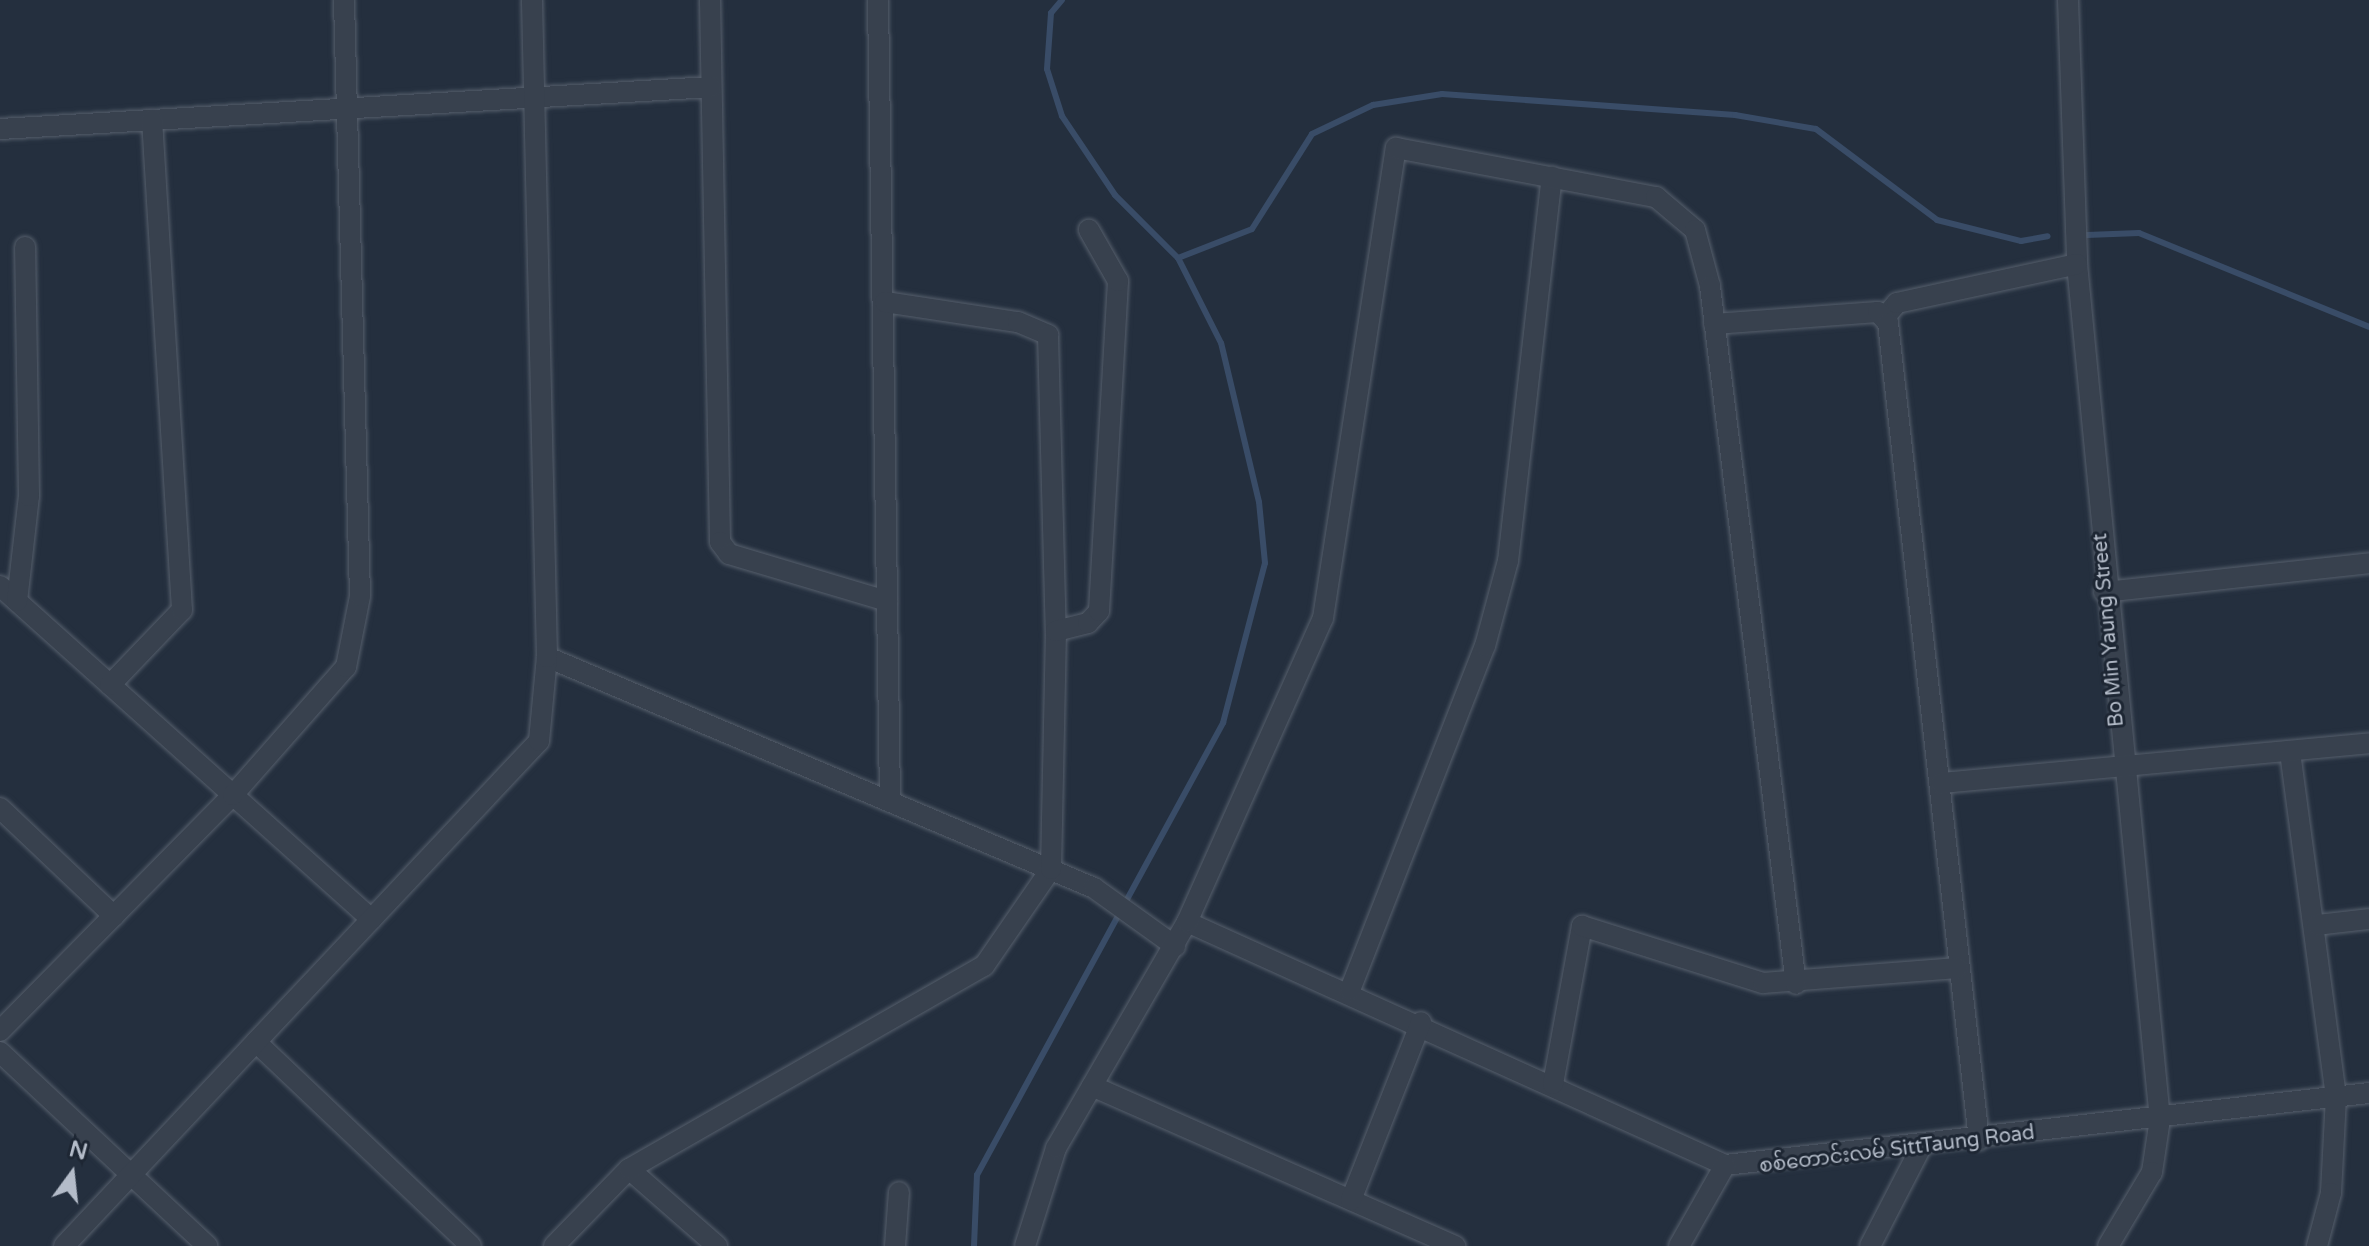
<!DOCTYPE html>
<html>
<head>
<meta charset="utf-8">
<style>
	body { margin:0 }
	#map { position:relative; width:2369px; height:1246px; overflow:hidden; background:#242f3e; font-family:"Varela Round","Noto Sans Myanmar",sans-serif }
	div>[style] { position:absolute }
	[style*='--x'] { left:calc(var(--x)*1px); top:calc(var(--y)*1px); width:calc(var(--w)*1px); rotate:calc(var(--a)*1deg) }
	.stream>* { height:6px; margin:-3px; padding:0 3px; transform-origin:3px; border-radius:3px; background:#394c67 }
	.roads { filter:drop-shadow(0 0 2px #565f6c) drop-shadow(0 0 2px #565f6c) }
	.street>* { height:20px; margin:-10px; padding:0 10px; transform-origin:10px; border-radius:10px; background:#38414e }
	span { translate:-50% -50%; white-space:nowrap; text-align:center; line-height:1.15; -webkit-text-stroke:6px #1d2633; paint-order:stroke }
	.street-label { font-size:20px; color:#b4bcc9 }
	.north { position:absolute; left:32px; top:1134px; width:80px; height:80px; -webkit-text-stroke:6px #1d2633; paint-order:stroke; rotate:15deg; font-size:22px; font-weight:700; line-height:32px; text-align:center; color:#b4bcc9 }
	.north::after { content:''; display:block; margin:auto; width:28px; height:36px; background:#b4bcc9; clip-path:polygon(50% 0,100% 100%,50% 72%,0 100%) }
</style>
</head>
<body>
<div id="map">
	<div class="stream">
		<div style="--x:2087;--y:235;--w:52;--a:-2.2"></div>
		<div style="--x:2139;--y:233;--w:248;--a:22.2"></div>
		<div style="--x:1178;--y:258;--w:79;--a:-21.4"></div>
		<div style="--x:1252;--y:229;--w:112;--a:-57.7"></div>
		<div style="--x:1312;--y:134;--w:68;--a:-25.4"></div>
		<div style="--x:1373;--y:105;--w:70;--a:-9.1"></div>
		<div style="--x:1442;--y:94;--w:294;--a:4.1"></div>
		<div style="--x:1735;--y:115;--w:82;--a:9.8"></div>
		<div style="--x:1816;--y:129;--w:151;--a:36.9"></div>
		<div style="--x:1937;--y:220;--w:87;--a:14"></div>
		<div style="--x:2021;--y:241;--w:27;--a:-10"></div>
		<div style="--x:974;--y:1246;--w:71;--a:-87.6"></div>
		<div style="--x:977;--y:1175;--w:515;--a:-61.44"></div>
		<div style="--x:1223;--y:723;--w:165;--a:-75.3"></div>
		<div style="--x:1265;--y:563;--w:61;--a:-95.6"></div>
		<div style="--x:1259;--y:502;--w:163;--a:-103.4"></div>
		<div style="--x:1221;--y:343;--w:95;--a:-116.8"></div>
		<div style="--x:1178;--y:258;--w:89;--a:-135"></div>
		<div style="--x:1115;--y:195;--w:95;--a:-123.9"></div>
		<div style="--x:1062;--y:116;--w:49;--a:-107.7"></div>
		<div style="--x:1047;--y:69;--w:56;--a:-85.9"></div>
		<div style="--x:1051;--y:13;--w:17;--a:-50"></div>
	</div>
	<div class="roads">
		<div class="street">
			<div style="--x:710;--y:0;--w:542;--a:88.94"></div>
			<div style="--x:720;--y:542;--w:15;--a:53"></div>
			<div style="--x:729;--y:554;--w:165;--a:16.6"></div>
			<div style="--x:878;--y:0;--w:802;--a:89.14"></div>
			<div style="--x:2068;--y:0;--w:264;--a:88"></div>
			<div style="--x:2077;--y:264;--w:859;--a:84.46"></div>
			<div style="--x:2160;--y:1119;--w:54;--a:98.6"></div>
			<div style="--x:2152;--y:1172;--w:86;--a:120.7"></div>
			<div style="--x:0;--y:129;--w:712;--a:-3.38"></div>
			<div style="--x:885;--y:302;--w:134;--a:8.6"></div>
			<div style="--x:1018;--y:322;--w:33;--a:23"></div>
			<div style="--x:1048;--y:335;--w:296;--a:88.5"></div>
			<div style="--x:1886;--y:316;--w:17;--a:-50"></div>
			<div style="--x:1897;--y:303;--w:184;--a:-12.2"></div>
			<div style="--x:1714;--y:324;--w:164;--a:-4.2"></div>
			<div style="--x:1878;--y:312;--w:15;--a:48"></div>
			<div style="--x:1888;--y:323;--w:822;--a:83.64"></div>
			<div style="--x:0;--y:586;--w:499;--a:41.9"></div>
			<div style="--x:2104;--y:592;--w:267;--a:-6.2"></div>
			<div style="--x:17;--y:601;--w:106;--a:-83.5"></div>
			<div style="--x:29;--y:496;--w:249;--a:-90.9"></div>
			<div style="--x:547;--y:657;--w:594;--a:22.89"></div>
			<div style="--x:1094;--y:888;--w:100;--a:35.6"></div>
			<div style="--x:110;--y:685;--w:104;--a:-46.2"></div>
			<div style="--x:182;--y:610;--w:491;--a:-93.5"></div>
			<div style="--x:2290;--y:752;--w:348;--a:82.4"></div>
			<div style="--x:2336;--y:1097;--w:96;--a:93"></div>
			<div style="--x:2331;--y:1193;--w:55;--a:104.8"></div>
			<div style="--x:1941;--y:783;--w:430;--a:-5.3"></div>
			<div style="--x:0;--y:808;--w:157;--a:43.5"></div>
			<div style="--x:1187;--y:922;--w:590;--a:24.31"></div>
			<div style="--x:1725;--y:1165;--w:648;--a:-6.38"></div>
			<div style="--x:2317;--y:925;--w:52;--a:-6.6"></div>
			<div style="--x:1350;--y:990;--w:370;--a:-68.6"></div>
			<div style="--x:1485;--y:646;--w:88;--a:-74.9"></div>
			<div style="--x:1508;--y:561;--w:387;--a:-83.5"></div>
			<div style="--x:0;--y:1031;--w:332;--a:-45.4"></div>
			<div style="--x:233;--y:795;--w:171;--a:-48.6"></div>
			<div style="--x:346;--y:667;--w:72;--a:-78.8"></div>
			<div style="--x:360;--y:596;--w:596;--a:-91.54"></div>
			<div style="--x:256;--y:1042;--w:296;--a:43.5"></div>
			<div style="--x:0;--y:1052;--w:284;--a:43.1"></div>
			<div style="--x:1553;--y:1084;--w:161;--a:-79.6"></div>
			<div style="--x:1582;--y:926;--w:190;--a:17.5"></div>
			<div style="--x:1763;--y:983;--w:195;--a:-4.4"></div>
			<div style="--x:1092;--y:1086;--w:397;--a:23.8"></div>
			<div style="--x:629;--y:1169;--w:117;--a:41.2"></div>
			<div style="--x:1351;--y:1200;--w:191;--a:-68.5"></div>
			<div style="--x:64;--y:1246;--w:693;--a:-46.75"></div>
			<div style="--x:539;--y:741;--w:84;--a:-84.6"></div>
			<div style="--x:547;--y:657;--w:657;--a:-91.31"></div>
			<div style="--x:554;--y:1246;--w:107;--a:-45.8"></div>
			<div style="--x:629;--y:1169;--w:409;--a:-29.8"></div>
			<div style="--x:984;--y:966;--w:118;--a:-55.4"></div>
			<div style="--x:1051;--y:869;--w:238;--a:-88.8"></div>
			<div style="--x:1056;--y:631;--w:33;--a:-14"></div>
			<div style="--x:1088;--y:623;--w:16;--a:-47"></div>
			<div style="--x:1099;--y:611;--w:331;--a:-86.7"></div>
			<div style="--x:1118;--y:281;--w:59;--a:-119.6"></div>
			<div style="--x:895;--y:1246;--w:54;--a:-85.8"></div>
			<div style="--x:1025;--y:1246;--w:103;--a:-72.4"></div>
			<div style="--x:1056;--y:1148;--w:261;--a:-59.9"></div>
			<div style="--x:1187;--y:922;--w:333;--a:-65.9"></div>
			<div style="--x:1323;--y:618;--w:476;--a:-81.2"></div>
			<div style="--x:1396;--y:148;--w:265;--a:10.7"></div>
			<div style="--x:1656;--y:197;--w:51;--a:40.2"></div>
			<div style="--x:1695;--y:230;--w:58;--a:75"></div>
			<div style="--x:1710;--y:286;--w:703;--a:82.98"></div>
			<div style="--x:1679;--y:1246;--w:93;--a:-60.4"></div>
			<div style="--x:1870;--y:1246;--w:111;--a:-62.7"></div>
		</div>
	</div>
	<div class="street-label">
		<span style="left:2109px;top:630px;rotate:-95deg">Bo Min Yaung Street</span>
		<span style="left:1897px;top:1150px;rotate:-7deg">စစ်တောင်းလမ် SittTaung Road</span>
	</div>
	<div class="north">N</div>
</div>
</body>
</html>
